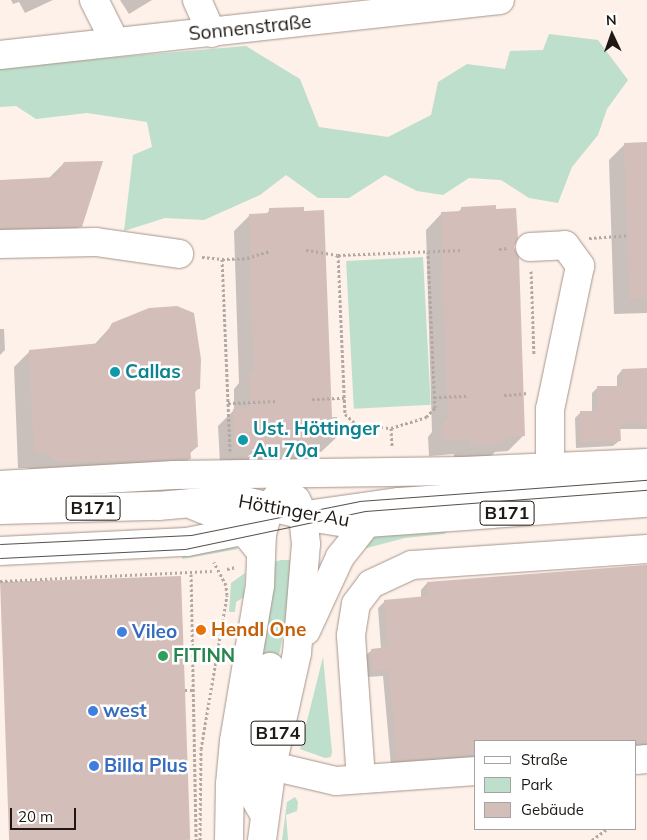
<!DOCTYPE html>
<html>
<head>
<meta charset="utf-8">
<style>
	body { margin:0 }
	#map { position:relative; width:647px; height:840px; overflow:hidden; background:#fdf1ea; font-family:Mulish,sans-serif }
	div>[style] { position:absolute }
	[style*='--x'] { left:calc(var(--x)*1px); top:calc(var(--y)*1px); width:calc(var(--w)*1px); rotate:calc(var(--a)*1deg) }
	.green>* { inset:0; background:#bedfcb; transform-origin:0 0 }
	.shadow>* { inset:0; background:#0003 }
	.building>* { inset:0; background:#d4beb9; transform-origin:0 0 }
	.path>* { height:3px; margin-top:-1.5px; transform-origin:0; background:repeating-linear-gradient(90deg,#b3a8a2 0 2.5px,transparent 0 5px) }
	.roads { filter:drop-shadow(0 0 1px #a7958a) drop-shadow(0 0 1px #a7958a) }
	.minor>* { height:28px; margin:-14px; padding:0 14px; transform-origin:14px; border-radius:14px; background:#fff }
	.major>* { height:28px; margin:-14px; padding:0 14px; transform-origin:14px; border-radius:14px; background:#fff }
	.tram>* { height:1px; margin:-0.5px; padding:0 0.5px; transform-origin:0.5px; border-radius:0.5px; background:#59514c }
	.dots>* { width:14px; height:14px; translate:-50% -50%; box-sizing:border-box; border:2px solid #fff; border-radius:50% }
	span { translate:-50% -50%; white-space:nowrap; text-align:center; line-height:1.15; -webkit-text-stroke:5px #fff; paint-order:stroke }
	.shield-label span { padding:1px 4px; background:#fff; border:1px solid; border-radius:4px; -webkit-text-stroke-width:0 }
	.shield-label { font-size:18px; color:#1f1814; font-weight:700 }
	.street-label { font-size:19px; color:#1f1814 }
	.culture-label { font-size:19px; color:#0d838f; font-weight:700 }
	.left { translate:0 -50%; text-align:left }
	.food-label { font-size:19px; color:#c56008; font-weight:700 }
	.shop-label { font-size:19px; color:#366cbe; font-weight:700 }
	.leisure-label { font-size:19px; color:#27864d; font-weight:700 }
	.legend { position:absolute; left:474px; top:740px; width:162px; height:90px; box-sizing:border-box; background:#fff; border:1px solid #a5a3a1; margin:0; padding:6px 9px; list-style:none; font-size:15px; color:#1f1814 }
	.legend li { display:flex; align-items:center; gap:10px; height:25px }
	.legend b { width:25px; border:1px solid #a5a3a1 }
	.north { position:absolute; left:587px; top:10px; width:50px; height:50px; -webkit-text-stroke:4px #fff; paint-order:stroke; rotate:357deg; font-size:14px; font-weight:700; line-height:20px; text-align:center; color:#1f1814 }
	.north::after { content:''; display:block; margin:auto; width:18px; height:22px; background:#1f1814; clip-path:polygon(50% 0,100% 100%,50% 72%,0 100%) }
	.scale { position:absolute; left:10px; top:808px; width:66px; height:22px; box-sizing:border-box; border:2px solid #1f1814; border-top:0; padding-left:6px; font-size:15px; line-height:18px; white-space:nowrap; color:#1f1814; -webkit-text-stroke:4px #fff; paint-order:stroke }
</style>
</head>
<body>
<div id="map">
	<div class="green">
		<div style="clip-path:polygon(549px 34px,598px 40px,628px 80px,607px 109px,598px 135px,572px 167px,558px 203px,529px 198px,501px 180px,469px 178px,443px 195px,417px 191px,385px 175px,349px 198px,318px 198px,286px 175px,260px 195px,204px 220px,165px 218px,124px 231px,133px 155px,152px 147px,147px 122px,87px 113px,36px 119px,16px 106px,0 107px,0 67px,246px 46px,300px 79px,319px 127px,388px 137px,431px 115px,438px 82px,467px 64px,505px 69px,510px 51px,543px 50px)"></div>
		<div style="left:423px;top:257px;width:148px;height:77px;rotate:87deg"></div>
		<div style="clip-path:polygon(455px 526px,444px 534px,405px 538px,363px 549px,367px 539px,378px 533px)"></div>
		<div style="clip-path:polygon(234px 545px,238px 549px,182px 559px,182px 553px)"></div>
		<div style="clip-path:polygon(281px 560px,293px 560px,289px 605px,278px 660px,263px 657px,273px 562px)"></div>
		<div style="clip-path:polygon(245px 573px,244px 597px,236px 602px,235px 612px,229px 612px,231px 583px)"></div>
		<div style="clip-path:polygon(323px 657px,332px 752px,331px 757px,325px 758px,300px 749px)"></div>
		<div style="clip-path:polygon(295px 797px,298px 802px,297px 811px,286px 815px,288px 840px,282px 840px,287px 802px)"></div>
	</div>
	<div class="shadow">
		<div style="clip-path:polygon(11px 0,53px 0,25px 13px,19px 2px,13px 4px)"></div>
		<div style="clip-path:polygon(120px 0,152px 0,129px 14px)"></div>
		<div style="clip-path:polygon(647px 143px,647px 313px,614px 314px,609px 160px,625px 144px)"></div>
		<div style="clip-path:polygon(64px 163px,80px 226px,64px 242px,0 244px,0 181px,48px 179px)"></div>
		<div style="clip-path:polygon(462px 208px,495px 211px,513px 247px,524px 435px,508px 451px,495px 452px,488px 459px,454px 461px,454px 454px,429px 456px,428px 437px,432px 432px,426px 230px,442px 213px,457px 213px)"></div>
		<div style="clip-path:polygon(270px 210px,337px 437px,321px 452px,304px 453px,297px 460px,220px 464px,218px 426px,234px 410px,234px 389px,239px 383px,234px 231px,250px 215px,265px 215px)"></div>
		<div style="clip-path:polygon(113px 324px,199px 388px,194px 393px,197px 447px,189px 454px,189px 459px,173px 475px,41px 478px,28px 468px,18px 468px,14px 367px,30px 351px,94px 345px)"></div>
		<div style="clip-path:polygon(0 329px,4px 329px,5px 350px,0 355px)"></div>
		<div style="clip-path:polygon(622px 370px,647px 370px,647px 429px,619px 429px,619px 441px,613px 446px,576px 448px,575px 418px,581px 412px,592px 412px,592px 393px,598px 387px,617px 387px,617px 376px)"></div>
		<div style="clip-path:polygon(647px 566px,647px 745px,636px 746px,636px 741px,476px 741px,476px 759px,391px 766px,383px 676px,367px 677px,365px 656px,372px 650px,381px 649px,378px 608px,385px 601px,421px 598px,421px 590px,427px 583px)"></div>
	</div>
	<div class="building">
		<div style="clip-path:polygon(647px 142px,647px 298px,630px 299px,624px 143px)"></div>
		<div style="clip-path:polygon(103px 161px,82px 227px,0 228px,0 180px,57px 177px,64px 162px)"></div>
		<div style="clip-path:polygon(496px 205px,496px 209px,516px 208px,518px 238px,514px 247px,519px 257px,525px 436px,505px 437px,505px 443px,470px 445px,470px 439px,444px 440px,443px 420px,448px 420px,441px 212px,461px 211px,461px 207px)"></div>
		<div style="clip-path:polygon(304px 207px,304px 211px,324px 210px,332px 417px,337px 417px,338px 437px,313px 439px,313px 445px,235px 449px,233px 409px,250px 408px,249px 372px,254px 372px,249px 214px,269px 213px,269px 208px)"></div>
		<div style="clip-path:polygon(177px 306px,194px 313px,201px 359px,200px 389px,195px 389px,198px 447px,190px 447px,191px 459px,57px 462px,44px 452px,34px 452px,29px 350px,101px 343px,112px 323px,149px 308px)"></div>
		<div style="clip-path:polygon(647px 368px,647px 423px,620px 423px,621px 441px,581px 442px,580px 411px,598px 411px,597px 386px,622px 386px,622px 369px)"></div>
		<div style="clip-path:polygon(647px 565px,647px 740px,476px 741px,476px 754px,397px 760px,389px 670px,373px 671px,371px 649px,388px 647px,384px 600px,428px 596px,427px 582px)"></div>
		<div style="left:181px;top:576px;width:264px;height:181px;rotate:88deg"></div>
	</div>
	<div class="path">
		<div style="--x:589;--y:238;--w:39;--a:-4"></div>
		<div style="--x:499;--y:249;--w:8;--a:-7"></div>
		<div style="--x:306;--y:250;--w:32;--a:9"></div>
		<div style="--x:338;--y:255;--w:124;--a:-2.3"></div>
		<div style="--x:338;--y:255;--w:159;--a:87.5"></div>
		<div style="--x:345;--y:414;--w:15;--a:42"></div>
		<div style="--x:356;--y:424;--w:35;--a:7"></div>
		<div style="--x:391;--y:428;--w:37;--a:-17"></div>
		<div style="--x:426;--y:417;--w:13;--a:-45"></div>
		<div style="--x:435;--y:408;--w:156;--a:-92.6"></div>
		<div style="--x:202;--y:257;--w:20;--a:6"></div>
		<div style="--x:222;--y:259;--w:25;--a:-2"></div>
		<div style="--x:247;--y:258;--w:24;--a:-17"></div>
		<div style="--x:222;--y:259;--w:192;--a:87.6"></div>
		<div style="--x:531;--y:271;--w:84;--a:88"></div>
		<div style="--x:504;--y:395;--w:24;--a:-5"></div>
		<div style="--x:434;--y:397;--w:34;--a:-2"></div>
		<div style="--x:312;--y:399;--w:33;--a:-2"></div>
		<div style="--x:228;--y:403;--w:49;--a:-2.3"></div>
		<div style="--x:391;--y:428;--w:19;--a:87"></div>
		<div style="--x:227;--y:569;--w:9;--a:-13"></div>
		<div style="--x:191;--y:574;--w:266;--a:88.9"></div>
		<div style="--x:0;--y:581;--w:212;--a:-2.7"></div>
		<div style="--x:185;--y:690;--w:7;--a:0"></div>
		<div style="--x:200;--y:840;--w:91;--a:-89.4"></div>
		<div style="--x:201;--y:749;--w:156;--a:-80.4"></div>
		<div style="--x:227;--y:595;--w:10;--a:-96"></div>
		<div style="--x:226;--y:585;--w:26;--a:-118"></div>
		<div style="--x:592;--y:840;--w:19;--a:-36"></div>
	</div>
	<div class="roads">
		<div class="minor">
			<div style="--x:94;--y:0;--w:47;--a:63.4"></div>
			<div style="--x:197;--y:0;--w:36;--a:66"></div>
			<div style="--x:0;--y:55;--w:503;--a:-6.28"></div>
			<div style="--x:0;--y:244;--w:96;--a:-1.2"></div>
			<div style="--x:96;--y:242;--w:84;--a:8.2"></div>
			<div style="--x:530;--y:247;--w:35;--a:-3"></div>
			<div style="--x:565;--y:245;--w:26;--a:54"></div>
			<div style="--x:580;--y:266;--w:146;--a:101.8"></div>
			<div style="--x:550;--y:409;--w:59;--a:90"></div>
			<div style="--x:306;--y:515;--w:94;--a:-8"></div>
			<div style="--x:399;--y:502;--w:249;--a:-3.9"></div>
			<div style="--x:0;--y:551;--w:187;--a:-2.8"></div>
			<div style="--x:187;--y:542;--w:76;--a:-11.3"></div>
			<div style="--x:636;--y:760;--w:11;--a:-5"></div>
			<div style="--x:272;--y:766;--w:66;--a:13.2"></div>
			<div style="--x:336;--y:781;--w:140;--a:-4.1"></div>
			<div style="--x:361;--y:779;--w:144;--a:-94"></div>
			<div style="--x:351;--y:635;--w:31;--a:-81"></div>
			<div style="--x:356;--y:604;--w:25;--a:-53"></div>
			<div style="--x:371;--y:584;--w:45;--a:-24.9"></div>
			<div style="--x:412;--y:565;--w:236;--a:-3.9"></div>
			<div style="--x:264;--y:814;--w:30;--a:-120"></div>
			<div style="--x:249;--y:788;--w:123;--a:-80.2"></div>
		</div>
		<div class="major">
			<div style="--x:0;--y:485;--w:174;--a:-3.3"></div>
			<div style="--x:174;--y:475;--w:289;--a:-0.8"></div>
			<div style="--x:463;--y:471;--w:184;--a:-2.5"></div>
			<div style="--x:195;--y:506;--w:35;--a:22"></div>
			<div style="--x:228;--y:519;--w:20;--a:37"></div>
			<div style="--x:244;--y:531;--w:26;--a:51"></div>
			<div style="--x:0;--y:510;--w:158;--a:-1.5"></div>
			<div style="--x:158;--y:506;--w:78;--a:-5.1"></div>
			<div style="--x:236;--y:499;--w:87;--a:13.2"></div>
			<div style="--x:321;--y:519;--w:24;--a:9"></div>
			<div style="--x:345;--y:523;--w:22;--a:0"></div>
			<div style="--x:367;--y:523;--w:281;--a:-4.1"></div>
			<div style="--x:306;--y:631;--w:81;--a:-65.3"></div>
			<div style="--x:340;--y:557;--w:43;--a:-51.5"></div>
			<div style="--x:229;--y:840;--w:56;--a:-89"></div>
			<div style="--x:230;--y:784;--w:43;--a:-84.7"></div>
			<div style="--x:234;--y:741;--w:158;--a:-80.5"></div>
			<div style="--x:260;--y:585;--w:51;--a:-87.8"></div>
			<div style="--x:262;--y:534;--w:28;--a:-75"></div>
			<div style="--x:269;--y:507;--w:18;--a:-52"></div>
			<div style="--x:262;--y:840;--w:75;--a:-82.3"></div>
			<div style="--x:272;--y:766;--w:116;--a:-77.5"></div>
			<div style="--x:297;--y:653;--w:109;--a:-85.3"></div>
			<div style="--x:306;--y:544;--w:29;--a:-96"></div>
			<div style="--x:303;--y:515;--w:17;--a:-114"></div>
		</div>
	</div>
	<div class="tram">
		<div style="--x:0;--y:544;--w:191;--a:-2.7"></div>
		<div style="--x:191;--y:535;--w:171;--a:-11.4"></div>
		<div style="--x:359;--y:501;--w:289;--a:-4.2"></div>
		<div style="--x:0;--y:558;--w:185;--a:-2.8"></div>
		<div style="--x:185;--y:549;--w:184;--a:-11.9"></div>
		<div style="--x:365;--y:511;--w:283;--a:-4.3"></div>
	</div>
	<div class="dots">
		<div style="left:115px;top:372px;background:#0f9aa8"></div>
		<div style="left:243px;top:440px;background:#0f9aa8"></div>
		<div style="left:201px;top:630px;background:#e8710a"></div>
		<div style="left:122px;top:632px;background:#3f7fe0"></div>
		<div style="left:163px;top:656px;background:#2e9e5b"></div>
		<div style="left:93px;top:711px;background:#3f7fe0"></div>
		<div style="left:94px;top:766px;background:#3f7fe0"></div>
	</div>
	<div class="shield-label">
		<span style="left:93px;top:508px">B171</span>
		<span style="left:507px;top:513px">B171</span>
		<span style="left:278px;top:733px">B174</span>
	</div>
	<div class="street-label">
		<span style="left:250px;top:28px;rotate:-6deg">Sonnenstraße</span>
		<span style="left:294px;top:511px;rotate:10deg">Höttinger Au</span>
	</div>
	<div class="culture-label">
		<span class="left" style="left:125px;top:372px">Callas</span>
		<span class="left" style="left:253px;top:440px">Ust. Höttinger<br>Au 70a</span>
	</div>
	<div class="food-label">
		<span class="left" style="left:211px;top:630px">Hendl One</span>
	</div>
	<div class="shop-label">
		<span class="left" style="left:132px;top:632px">Vileo</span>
		<span class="left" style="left:103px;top:711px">west</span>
		<span class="left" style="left:104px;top:766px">Billa Plus</span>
	</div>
	<div class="leisure-label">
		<span class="left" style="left:173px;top:656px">FITINN</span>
	</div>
	<ul class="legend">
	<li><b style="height:6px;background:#fff"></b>Straße</li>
	<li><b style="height:14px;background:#bedfcb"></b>Park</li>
	<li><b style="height:14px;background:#d4beb9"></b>Gebäude</li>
	</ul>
	<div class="north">N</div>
	<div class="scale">20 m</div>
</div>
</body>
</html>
